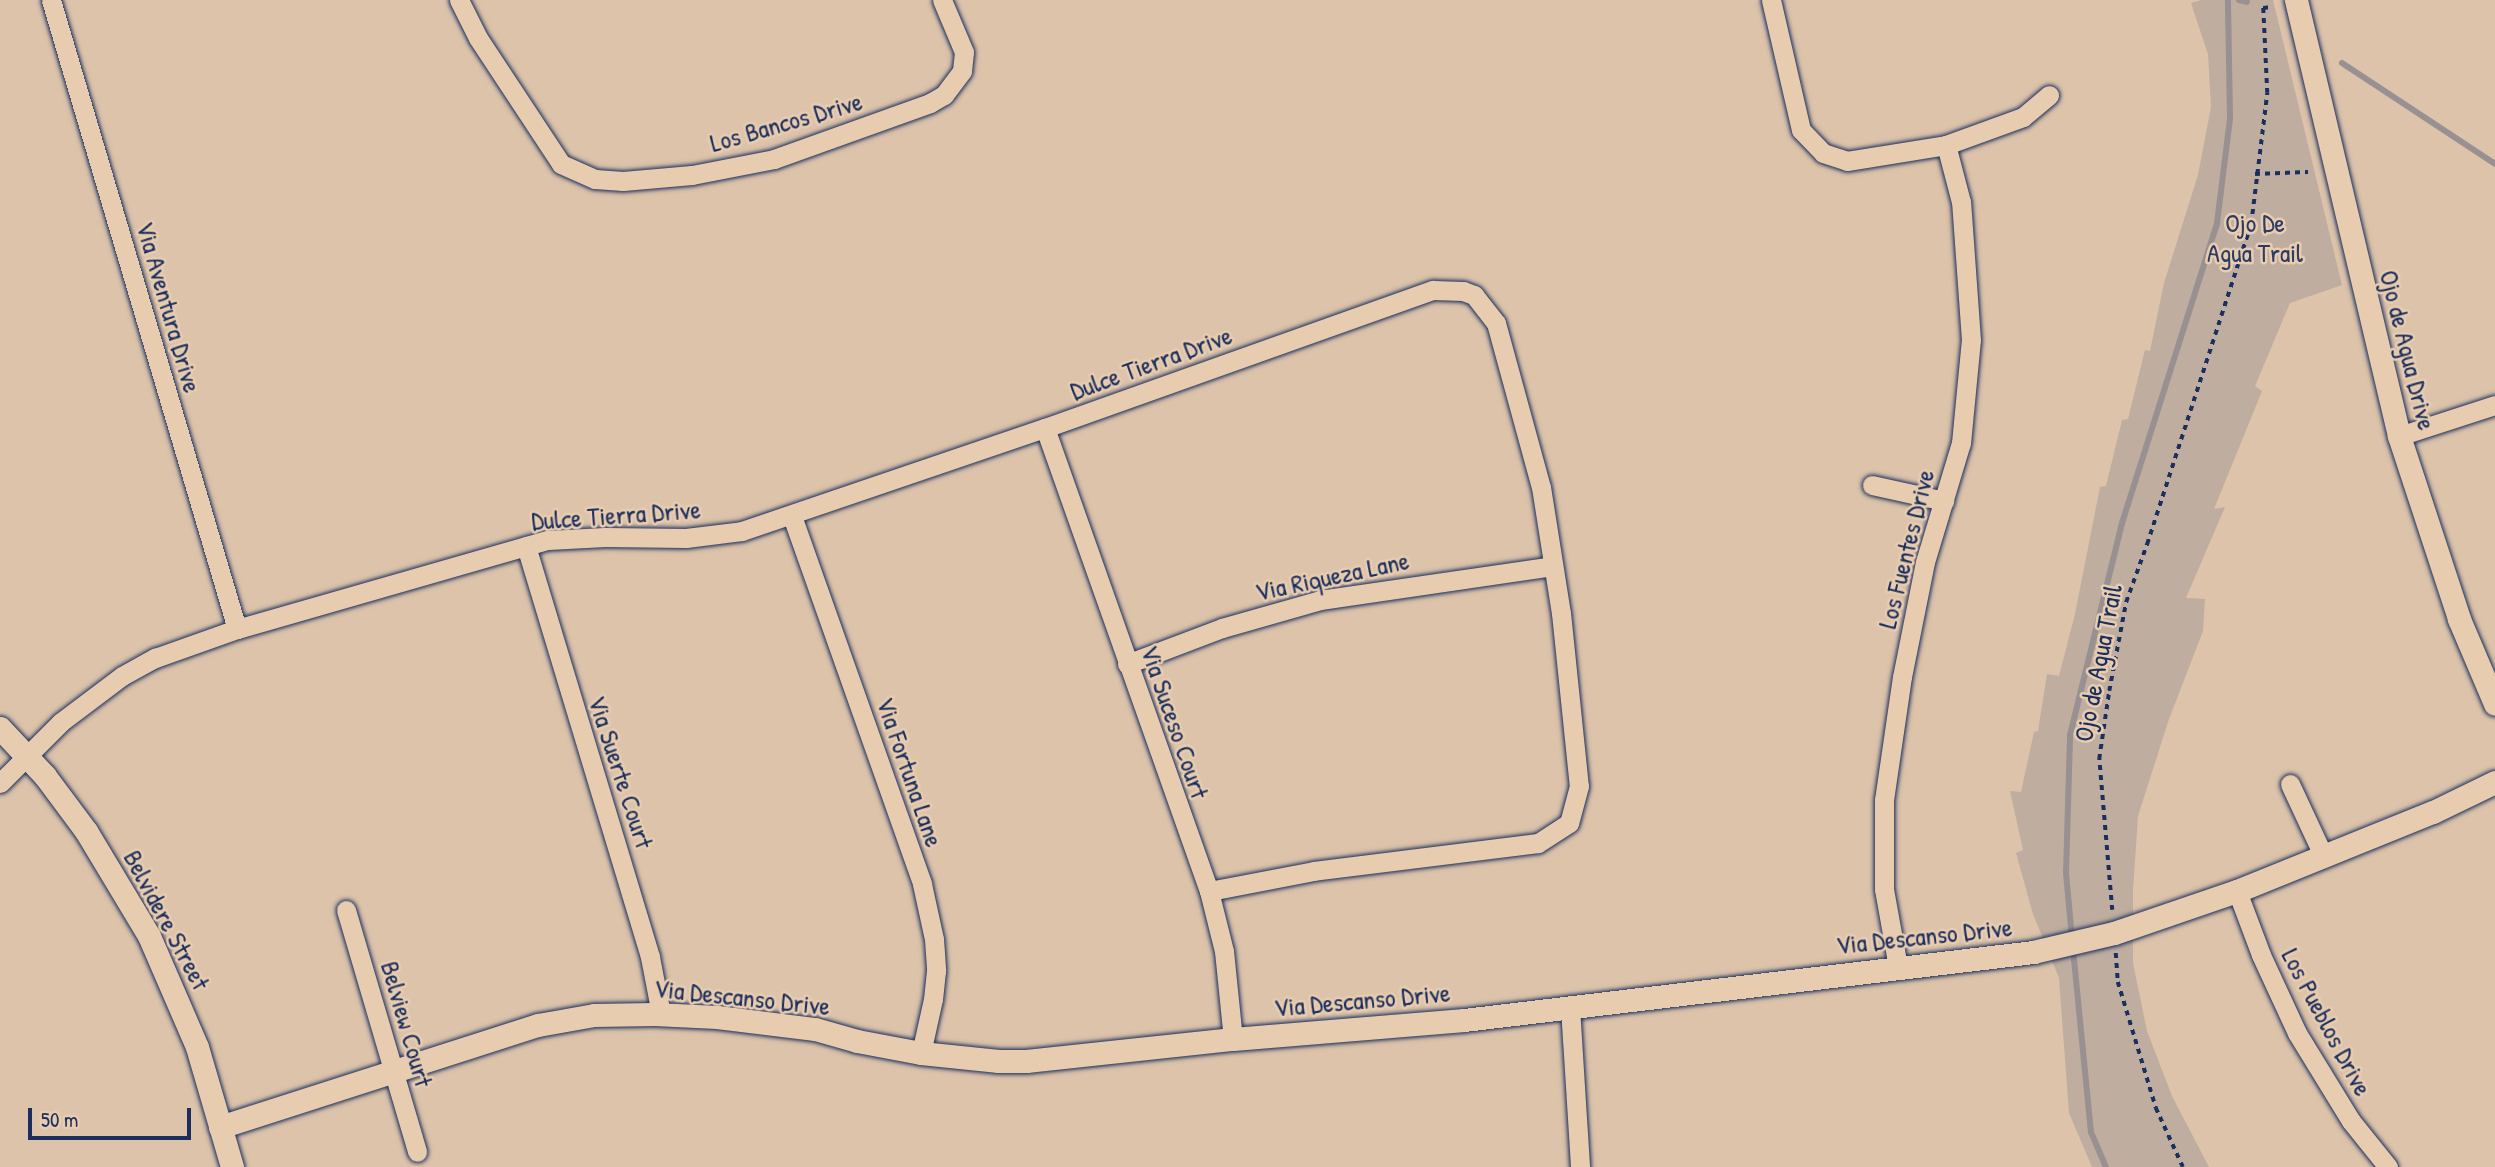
<!DOCTYPE html>
<html>
<head>
<meta charset="utf-8">
<style>
	body { margin:0 }
	#map { position:relative; width:2495px; height:1167px; overflow:hidden; background:#dcc3aa; font-family:"Patrick Hand",sans-serif }
	div>[style] { position:absolute }
	[style*='--x'] { left:calc(var(--x)*1px); top:calc(var(--y)*1px); width:calc(var(--w)*1px); rotate:calc(var(--a)*1deg) }
	.green>* { inset:0; background:#bfad9f }
	.stream>* { height:6px; margin:-3px; padding:0 3px; transform-origin:3px; border-radius:3px; background:#999091 }
	.path>* { height:3.5px; margin-top:-1.75px; transform-origin:0; background:repeating-linear-gradient(90deg,#1b2f5e 0 5px,transparent 0 10px) }
	.roads { filter:drop-shadow(0 0 2px #1b2f5e) drop-shadow(0 0 2px #1b2f5e) }
	.minor>* { height:19px; margin:-9.5px; padding:0 9.5px; transform-origin:9.5px; border-radius:9.5px; background:#e8ccaf }
	.tertiary>* { height:23px; margin:-11.5px; padding:0 11.5px; transform-origin:11.5px; border-radius:11.5px; background:#e8ccaf }
	span { translate:-50% -50%; white-space:nowrap; text-align:center; line-height:1.15; -webkit-text-stroke:5px #e8ccaf; paint-order:stroke }
	.street-label { font-size:26px; color:#1b2f5e }
	.park-label { font-size:26px; color:#2b3c64 }
	.scale { position:absolute; left:28px; top:1108px; width:163px; height:32px; box-sizing:border-box; border:4px solid #1b2f5e; border-top:0; padding-left:9px; font-size:21px; line-height:24px; white-space:nowrap; color:#1b2f5e; -webkit-text-stroke:5px #e8ccaf; paint-order:stroke }
</style>
</head>
<body>
<div id="map">
	<div class="green">
		<div style="clip-path:polygon(2201px 0,2273px 0,2342px 285px,2290px 303px,2255px 386px,2262px 391px,2214px 509px,2225px 507px,2186px 598px,2205px 599px,2203px 631px,2169px 719px,2138px 816px,2133px 890px,2133px 963px,2147px 1031px,2172px 1096px,2209px 1167px,2092px 1167px,2069px 1113px,2059px 978px,2033px 914px,2016px 853px,2023px 850px,2010px 791px,2021px 792px,2034px 732px,2038px 731px,2047px 674px,2059px 676px,2075px 614px,2100px 487px,2106px 486px,2122px 420px,2128px 419px,2145px 350px,2150px 351px,2164px 283px,2198px 175px,2211px 107px,2208px 54px,2191px 3px)"></div>
	</div>
	<div class="stream">
		<div style="--x:2239;--y:0;--w:8;--a:14"></div>
		<div style="--x:2342;--y:63;--w:183;--a:33.4"></div>
		<div style="--x:2072;--y:938;--w:65;--a:-95.3"></div>
		<div style="--x:2066;--y:873;--w:138;--a:-88.3"></div>
		<div style="--x:2070;--y:735;--w:218;--a:-76.2"></div>
		<div style="--x:2122;--y:523;--w:315;--a:-72.4"></div>
		<div style="--x:2217;--y:223;--w:106;--a:-82.9"></div>
		<div style="--x:2230;--y:118;--w:118;--a:-91"></div>
		<div style="--x:2073;--y:949;--w:184;--a:84.4"></div>
		<div style="--x:2091;--y:1132;--w:38;--a:67"></div>
	</div>
	<div class="path">
		<div style="--x:2255;--y:174;--w:53;--a:-2.2"></div>
		<div style="--x:2112;--y:910;--w:152;--a:-94.9"></div>
		<div style="--x:2099;--y:759;--w:69;--a:-81.6"></div>
		<div style="--x:2109;--y:691;--w:91;--a:-79.2"></div>
		<div style="--x:2126;--y:602;--w:62;--a:-70.1"></div>
		<div style="--x:2147;--y:544;--w:336;--a:-72"></div>
		<div style="--x:2251;--y:224;--w:132;--a:-83"></div>
		<div style="--x:2267;--y:93;--w:85;--a:-92.7"></div>
		<div style="--x:2263;--y:8;--w:9;--a:-6"></div>
		<div style="--x:2116;--y:953;--w:29;--a:86"></div>
		<div style="--x:2118;--y:982;--w:132;--a:73.2"></div>
		<div style="--x:2156;--y:1108;--w:65;--a:65.4"></div>
	</div>
	<div class="roads">
		<div class="minor">
			<div style="--x:51;--y:0;--w:656;--a:73.53"></div>
			<div style="--x:459;--y:0;--w:42;--a:63.4"></div>
			<div style="--x:478;--y:38;--w:151;--a:56.6"></div>
			<div style="--x:561;--y:164;--w:37;--a:24"></div>
			<div style="--x:595;--y:179;--w:28;--a:4"></div>
			<div style="--x:623;--y:181;--w:69;--a:-5"></div>
			<div style="--x:692;--y:175;--w:84;--a:-11"></div>
			<div style="--x:774;--y:159;--w:166;--a:-19.7"></div>
			<div style="--x:930;--y:103;--w:16;--a:-30"></div>
			<div style="--x:944;--y:95;--w:30;--a:-53"></div>
			<div style="--x:962;--y:71;--w:19;--a:-84"></div>
			<div style="--x:964;--y:52;--w:56;--a:-112.9"></div>
			<div style="--x:1771;--y:0;--w:133;--a:77"></div>
			<div style="--x:1801;--y:130;--w:32;--a:46"></div>
			<div style="--x:1823;--y:153;--w:25;--a:18"></div>
			<div style="--x:1847;--y:161;--w:100;--a:-9.2"></div>
			<div style="--x:1946;--y:145;--w:82;--a:-20"></div>
			<div style="--x:2023;--y:117;--w:34;--a:-40"></div>
			<div style="--x:1045;--y:428;--w:491;--a:70.5"></div>
			<div style="--x:1209;--y:891;--w:62;--a:76"></div>
			<div style="--x:1224;--y:951;--w:88;--a:84.2"></div>
			<div style="--x:2399;--y:436;--w:101;--a:-17.9"></div>
			<div style="--x:1872;--y:485;--w:74;--a:12.5"></div>
			<div style="--x:792;--y:516;--w:390;--a:70.5"></div>
			<div style="--x:922;--y:884;--w:56;--a:77.7"></div>
			<div style="--x:934;--y:939;--w:32;--a:86"></div>
			<div style="--x:936;--y:971;--w:28;--a:96"></div>
			<div style="--x:933;--y:999;--w:55;--a:102.5"></div>
			<div style="--x:526;--y:546;--w:429;--a:73.2"></div>
			<div style="--x:650;--y:957;--w:58;--a:79.1"></div>
			<div style="--x:1127;--y:664;--w:102;--a:-20.8"></div>
			<div style="--x:1222;--y:628;--w:102;--a:-15.9"></div>
			<div style="--x:1320;--y:600;--w:235;--a:-8.3"></div>
			<div style="--x:0;--y:783;--w:86;--a:-45"></div>
			<div style="--x:61;--y:722;--w:76;--a:-37"></div>
			<div style="--x:122;--y:676;--w:38;--a:-29"></div>
			<div style="--x:155;--y:658;--w:87;--a:-19.5"></div>
			<div style="--x:237;--y:629;--w:323;--a:-16"></div>
			<div style="--x:548;--y:540;--w:57;--a:-3"></div>
			<div style="--x:605;--y:537;--w:81;--a:0.7"></div>
			<div style="--x:686;--y:538;--w:56;--a:-7.1"></div>
			<div style="--x:742;--y:531;--w:320;--a:-18.8"></div>
			<div style="--x:1045;--y:428;--w:412;--a:-19.6"></div>
			<div style="--x:1433;--y:290;--w:30;--a:2"></div>
			<div style="--x:1463;--y:291;--w:12;--a:20"></div>
			<div style="--x:1474;--y:295;--w:36;--a:52"></div>
			<div style="--x:1496;--y:323;--w:170;--a:74.7"></div>
			<div style="--x:1541;--y:487;--w:128;--a:81"></div>
			<div style="--x:1561;--y:613;--w:174;--a:84.1"></div>
			<div style="--x:1579;--y:786;--w:38;--a:105"></div>
			<div style="--x:1569;--y:823;--w:37;--a:147"></div>
			<div style="--x:1538;--y:843;--w:226;--a:172.9"></div>
			<div style="--x:1314;--y:871;--w:107;--a:169.2"></div>
			<div style="--x:2290;--y:784;--w:78;--a:65.1"></div>
			<div style="--x:2237;--y:891;--w:68;--a:69.4"></div>
			<div style="--x:2261;--y:955;--w:86;--a:65.2"></div>
			<div style="--x:2297;--y:1033;--w:103;--a:58.5"></div>
			<div style="--x:2351;--y:1121;--w:59;--a:51.2"></div>
			<div style="--x:346;--y:910;--w:252;--a:73.6"></div>
			<div style="--x:1898;--y:967;--w:79;--a:-100.2"></div>
			<div style="--x:1884;--y:889;--w:89;--a:-90"></div>
			<div style="--x:1884;--y:800;--w:124;--a:-81.7"></div>
			<div style="--x:1902;--y:677;--w:117;--a:-78.7"></div>
			<div style="--x:1925;--y:562;--w:124;--a:-73.2"></div>
			<div style="--x:1961;--y:443;--w:103;--a:-84.5"></div>
			<div style="--x:1971;--y:340;--w:138;--a:-94.1"></div>
			<div style="--x:1961;--y:202;--w:59;--a:-104.7"></div>
			<div style="--x:1570;--y:1007;--w:160;--a:86.4"></div>
		</div>
		<div class="tertiary">
			<div style="--x:2296;--y:0;--w:448;--a:76.7"></div>
			<div style="--x:2399;--y:436;--w:193;--a:71.8"></div>
			<div style="--x:2459;--y:619;--w:92;--a:67"></div>
			<div style="--x:0;--y:728;--w:66;--a:46.8"></div>
			<div style="--x:45;--y:776;--w:69;--a:53.3"></div>
			<div style="--x:86;--y:831;--w:122;--a:59"></div>
			<div style="--x:149;--y:936;--w:121;--a:66.6"></div>
			<div style="--x:197;--y:1047;--w:125;--a:73.7"></div>
			<div style="--x:220;--y:1127;--w:334;--a:-17.8"></div>
			<div style="--x:538;--y:1025;--w:57;--a:-10.1"></div>
			<div style="--x:594;--y:1015;--w:60;--a:-1"></div>
			<div style="--x:654;--y:1014;--w:63;--a:2.7"></div>
			<div style="--x:717;--y:1017;--w:99;--a:7"></div>
			<div style="--x:815;--y:1029;--w:44;--a:15.9"></div>
			<div style="--x:857;--y:1041;--w:65;--a:10.6"></div>
			<div style="--x:921;--y:1053;--w:78;--a:5.9"></div>
			<div style="--x:999;--y:1061;--w:27;--a:0"></div>
			<div style="--x:1026;--y:1061;--w:208;--a:-6.1"></div>
			<div style="--x:1233;--y:1039;--w:232;--a:-4.7"></div>
			<div style="--x:1464;--y:1020;--w:573;--a:-6.81"></div>
			<div style="--x:2033;--y:952;--w:83;--a:-13.2"></div>
			<div style="--x:2114;--y:933;--w:130;--a:-18.9"></div>
			<div style="--x:2237;--y:891;--w:211;--a:-22"></div>
			<div style="--x:2433;--y:812;--w:69;--a:-25.8"></div>
		</div>
	</div>
	<div class="street-label">
		<span style="left:786px;top:122px;rotate:-16deg">Los Bancos Drive</span>
		<span style="left:169px;top:307px;rotate:74deg">Via Aventura Drive</span>
		<span style="left:2408px;top:350px;rotate:76deg">Ojo de Agua Drive</span>
		<span style="left:1151px;top:363px;rotate:-20deg">Dulce Tierra Drive</span>
		<span style="left:616px;top:515px;rotate:-4deg">Dulce Tierra Drive</span>
		<span style="left:1906px;top:549px;rotate:-76deg">Los Fuentes Drive</span>
		<span style="left:1332px;top:576px;rotate:-12deg">Via Riqueza Lane</span>
		<span style="left:2098px;top:663px;rotate:-79deg">Ojo de Agua Trail</span>
		<span style="left:1175px;top:722px;rotate:71deg">Via Suceso Court</span>
		<span style="left:621px;top:772px;rotate:72deg">Via Suerte Court</span>
		<span style="left:910px;top:772px;rotate:71deg">Via Fortuna Lane</span>
		<span style="left:167px;top:920px;rotate:62deg">Belvidere Street</span>
		<span style="left:1924px;top:936px;rotate:-6deg">Via Descanso Drive</span>
		<span style="left:742px;top:997px;rotate:6deg">Via Descanso Drive</span>
		<span style="left:1362px;top:1000px;rotate:-5deg">Via Descanso Drive</span>
		<span style="left:2327px;top:1022px;rotate:62deg">Los Pueblos Drive</span>
		<span style="left:407px;top:1024px;rotate:74deg">Belview Court</span>
	</div>
	<div class="park-label">
		<span style="left:2255px;top:238px">Ojo De<br>Agua Trail</span>
	</div>
	<div class="scale">50 m</div>
</div>
</body>
</html>
